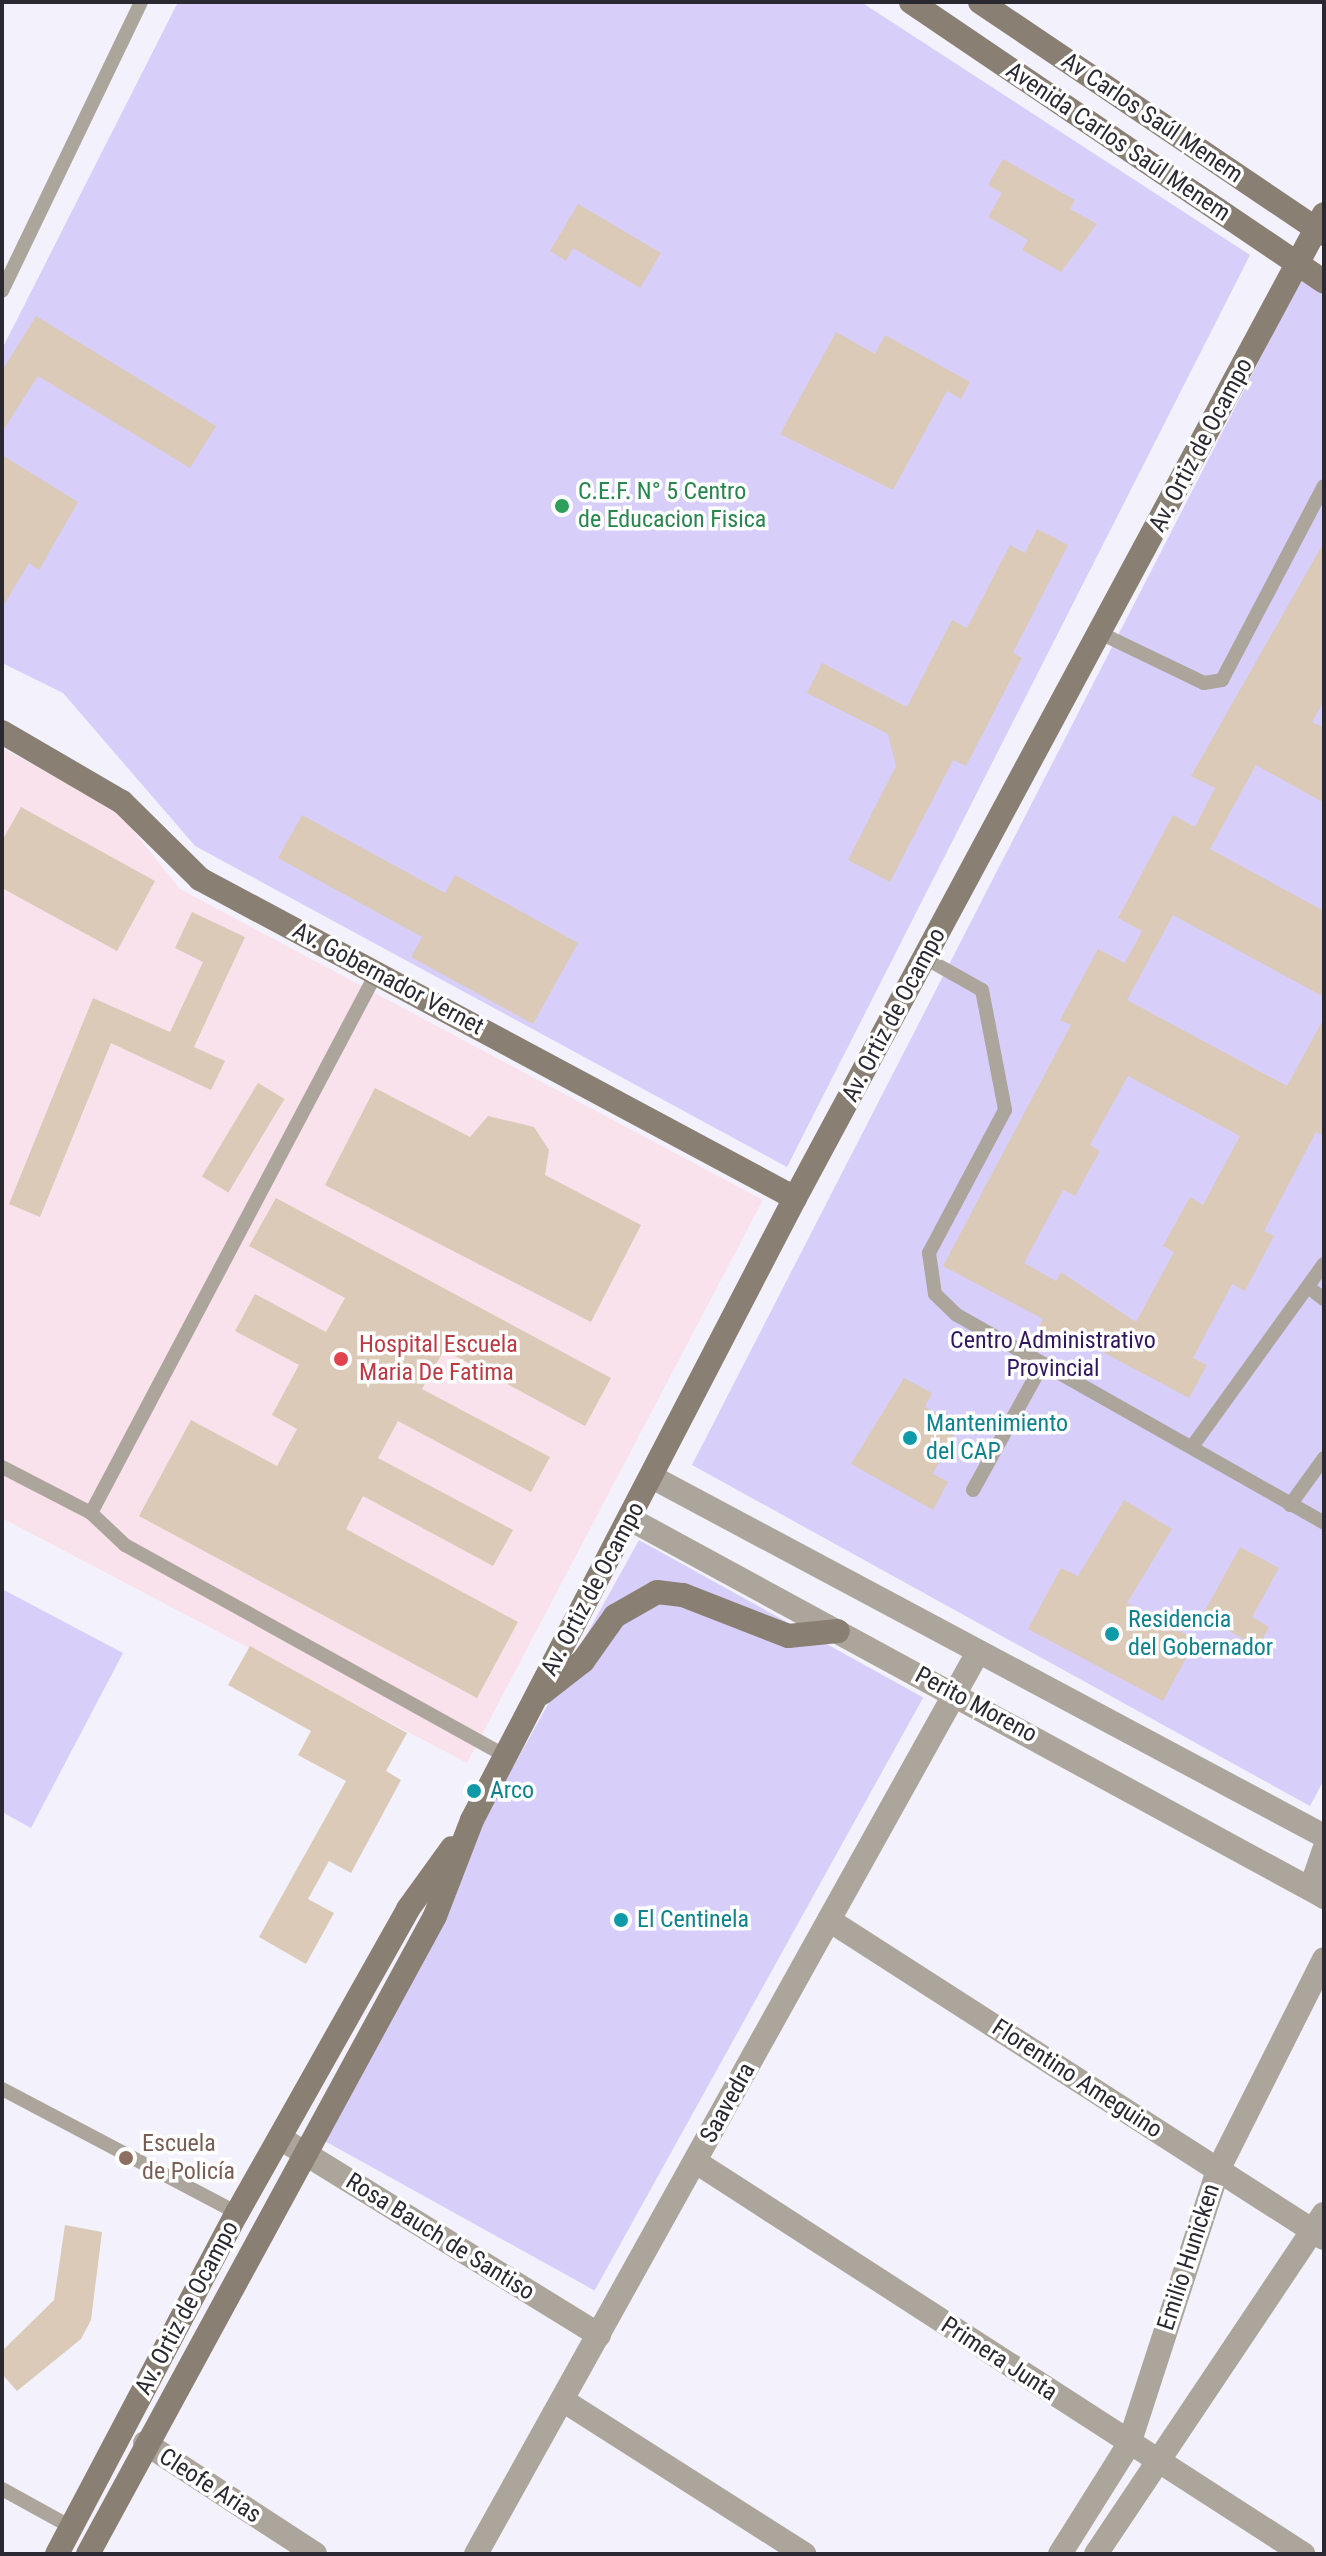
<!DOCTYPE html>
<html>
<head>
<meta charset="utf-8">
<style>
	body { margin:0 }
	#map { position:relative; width:1326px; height:2556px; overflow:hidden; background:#f3f2fc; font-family:"Roboto Condensed",sans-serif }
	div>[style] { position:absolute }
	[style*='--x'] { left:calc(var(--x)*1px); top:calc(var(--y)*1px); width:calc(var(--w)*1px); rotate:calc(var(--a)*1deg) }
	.medical>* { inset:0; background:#fae2ec }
	.green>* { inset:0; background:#d7cffa; transform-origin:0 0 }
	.building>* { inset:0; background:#dbcab7; transform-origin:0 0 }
	.lane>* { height:14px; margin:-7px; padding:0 7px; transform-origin:7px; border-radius:7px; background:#aca59c }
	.street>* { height:24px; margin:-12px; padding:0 12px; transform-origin:12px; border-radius:12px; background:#aca59c }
	.secondary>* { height:24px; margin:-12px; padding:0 12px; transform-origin:12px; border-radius:12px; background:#897f73 }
	.dots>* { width:22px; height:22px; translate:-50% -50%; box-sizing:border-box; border:4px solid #fff; border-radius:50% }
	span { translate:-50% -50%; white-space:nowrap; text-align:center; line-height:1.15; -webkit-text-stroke:7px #fff; paint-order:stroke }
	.street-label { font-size:24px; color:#2a2932 }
	.leisure-label { font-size:24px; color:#27864d }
	.left { translate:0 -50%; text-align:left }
	.park-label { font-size:24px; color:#311761 }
	.health-label { font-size:24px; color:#be3a42 }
	.culture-label { font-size:24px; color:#0d838f }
	.education-label { font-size:24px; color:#785e54 }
	.frame { position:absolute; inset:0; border:4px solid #2a2932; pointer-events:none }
</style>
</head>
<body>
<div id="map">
	<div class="medical">
		<div style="clip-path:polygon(2px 748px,116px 809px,180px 889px,763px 1200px,467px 1763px,2px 1518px)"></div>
	</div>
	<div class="green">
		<div style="clip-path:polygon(178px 2px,861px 2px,1250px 255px,787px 1167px,195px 846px,63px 693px,2px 663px,2px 349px)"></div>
		<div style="clip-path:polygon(1302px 277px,1324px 291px,1324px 1780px,1310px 1806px,692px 1465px)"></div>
		<div style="left:639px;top:1540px;width:325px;height:678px;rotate:29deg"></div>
		<div style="clip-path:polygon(2px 1589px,123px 1653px,31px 1828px,2px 1812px)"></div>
	</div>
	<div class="building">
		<div style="clip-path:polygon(1003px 159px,1075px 200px,1070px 209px,1097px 224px,1061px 272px,1022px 250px,1028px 240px,988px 217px,1002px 193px,988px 185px)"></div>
		<div style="clip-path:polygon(578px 204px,661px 253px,640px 288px,573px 248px,566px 261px,550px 251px)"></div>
		<div style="clip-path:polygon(36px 316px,216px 426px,190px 468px,38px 376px,2px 432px,2px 371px)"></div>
		<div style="clip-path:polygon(836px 332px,875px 354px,885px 335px,970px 382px,961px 399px,947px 391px,893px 490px,780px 434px)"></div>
		<div style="clip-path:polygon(2px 455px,78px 502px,39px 570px,29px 563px,2px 608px)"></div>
		<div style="clip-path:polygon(1037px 529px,1068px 545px,1013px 653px,1022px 658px,966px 766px,953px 760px,890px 882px,848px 860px,896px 766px,888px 734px,807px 693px,822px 663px,907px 707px,952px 620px,967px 628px,1010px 545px,1025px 553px)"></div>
		<div style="clip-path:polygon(evenodd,1324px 542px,1324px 701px,1312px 722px,1324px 728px,1324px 803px,1256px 765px,1210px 849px,1324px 911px,1324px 997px,1173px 915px,1127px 1000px,1287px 1086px,1324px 1018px,1324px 1136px,1316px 1132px,1264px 1231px,1274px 1236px,1245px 1291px,1232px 1284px,1193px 1358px,1207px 1365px,1189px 1398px,1080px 1340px,1076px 1349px,1038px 1329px,1043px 1319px,943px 1266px,1071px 1025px,1060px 1020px,1098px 949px,1125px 963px,1142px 931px,1118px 918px,1173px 815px,1195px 827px,1215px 788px,1191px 776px,1324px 542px,1128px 1076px,1240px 1136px,1203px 1205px,1190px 1197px,1163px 1246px,1174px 1252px,1136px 1322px,1061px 1272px,1056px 1281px,1024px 1263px,1063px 1190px,1075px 1196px,1100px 1151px,1090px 1145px,1128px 1076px)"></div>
		<div style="clip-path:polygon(21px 807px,155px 881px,117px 951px,2px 888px,2px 841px)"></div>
		<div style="clip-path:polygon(302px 815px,445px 893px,455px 875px,578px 943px,533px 1024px,411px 957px,422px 937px,278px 858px)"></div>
		<div style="clip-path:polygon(192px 912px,245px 937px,194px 1047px,225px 1061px,211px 1090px,111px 1043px,40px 1217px,9px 1204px,93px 998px,170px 1032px,203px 962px,175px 948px)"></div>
		<div style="left:258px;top:1083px;width:31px;height:109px;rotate:31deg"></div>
		<div style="clip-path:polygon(375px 1088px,470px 1137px,488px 1116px,534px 1127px,549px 1150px,545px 1175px,641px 1225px,591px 1322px,325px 1185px)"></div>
		<div style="clip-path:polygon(276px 1198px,611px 1378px,585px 1426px,444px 1350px,422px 1389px,550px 1457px,531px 1492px,398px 1421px,378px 1458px,513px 1530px,493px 1566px,363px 1496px,346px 1529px,518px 1622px,477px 1698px,139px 1516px,191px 1420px,277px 1466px,297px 1429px,272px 1415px,299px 1365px,235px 1331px,255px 1294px,326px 1332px,345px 1298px,249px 1246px)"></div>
		<div style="clip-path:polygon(904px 1378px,932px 1393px,925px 1407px,959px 1425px,933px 1474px,948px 1482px,933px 1510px,851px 1464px)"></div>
		<div style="clip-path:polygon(1124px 1500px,1172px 1529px,1127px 1603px,1196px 1640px,1163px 1701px,1028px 1629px,1061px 1568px,1078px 1576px)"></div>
		<div style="clip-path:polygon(1240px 1547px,1279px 1568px,1252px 1617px,1269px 1627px,1258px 1647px,1202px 1616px)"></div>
		<div style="clip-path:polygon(250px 1646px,407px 1733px,386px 1771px,401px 1780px,351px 1873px,329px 1861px,308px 1899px,334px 1913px,306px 1964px,259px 1937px,346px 1781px,298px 1755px,311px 1731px,228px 1685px)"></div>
		<div style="clip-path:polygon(65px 2225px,102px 2232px,91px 2320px,81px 2339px,17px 2391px,2px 2374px,2px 2351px,54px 2300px)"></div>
	</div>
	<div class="lane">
		<div style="--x:2;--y:291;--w:321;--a:-64.3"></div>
		<div style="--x:1100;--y:633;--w:115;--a:25.7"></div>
		<div style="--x:1204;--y:683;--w:18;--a:-9"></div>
		<div style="--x:1222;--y:680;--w:219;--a:-62.3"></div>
		<div style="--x:925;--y:958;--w:65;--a:29.3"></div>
		<div style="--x:982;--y:990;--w:122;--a:79.1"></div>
		<div style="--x:1005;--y:1110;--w:162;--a:118"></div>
		<div style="--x:929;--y:1253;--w:41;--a:81.7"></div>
		<div style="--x:935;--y:1294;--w:30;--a:44"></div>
		<div style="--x:957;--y:1315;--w:422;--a:29.5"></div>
		<div style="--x:1308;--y:1287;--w:20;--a:37"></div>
		<div style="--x:1194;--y:1444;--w:222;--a:-54.2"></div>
		<div style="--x:2;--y:1467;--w:100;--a:27.3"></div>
		<div style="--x:91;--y:1513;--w:612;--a:-62.14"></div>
		<div style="--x:973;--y:1490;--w:143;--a:-61.1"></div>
		<div style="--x:1290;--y:1505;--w:58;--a:-54.1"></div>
		<div style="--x:91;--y:1513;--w:47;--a:43.3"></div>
		<div style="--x:125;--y:1545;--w:436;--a:29"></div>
		<div style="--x:2;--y:2089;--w:266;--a:27.8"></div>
		<div style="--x:2;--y:2489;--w:79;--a:28.8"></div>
	</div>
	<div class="street">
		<div style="--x:652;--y:1477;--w:762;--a:28.11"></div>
		<div style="--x:630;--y:1519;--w:787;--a:28.55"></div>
		<div style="--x:1324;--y:1850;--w:28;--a:109"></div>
		<div style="--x:1315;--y:1876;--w:23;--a:67"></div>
		<div style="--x:829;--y:1920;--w:588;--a:32.72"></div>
		<div style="--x:280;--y:2138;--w:375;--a:31.7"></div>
		<div style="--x:696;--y:2162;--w:723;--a:32.85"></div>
		<div style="--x:564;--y:2401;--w:285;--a:32.5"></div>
		<div style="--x:145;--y:2443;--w:203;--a:33.1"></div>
		<div style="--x:476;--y:2554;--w:1032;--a:-60.9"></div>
		<div style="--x:1060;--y:2554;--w:130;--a:-57.9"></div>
		<div style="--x:1129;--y:2444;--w:288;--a:-72"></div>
		<div style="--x:1218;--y:2170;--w:236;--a:-63.3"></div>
		<div style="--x:1096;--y:2554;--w:409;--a:-56.2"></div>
	</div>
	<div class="secondary">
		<div style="--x:911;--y:2;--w:499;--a:34.1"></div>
		<div style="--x:980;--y:2;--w:415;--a:34"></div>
		<div style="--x:2;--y:732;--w:139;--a:30.3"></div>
		<div style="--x:122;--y:802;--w:110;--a:44.6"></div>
		<div style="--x:200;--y:879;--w:675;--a:28.2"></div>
		<div style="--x:542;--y:1693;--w:52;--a:-38"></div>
		<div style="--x:583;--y:1661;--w:55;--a:-54.6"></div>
		<div style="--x:615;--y:1616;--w:48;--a:-29.7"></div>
		<div style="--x:657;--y:1592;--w:26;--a:7"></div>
		<div style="--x:683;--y:1595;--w:113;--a:21.3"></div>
		<div style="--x:788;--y:1636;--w:50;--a:-5.7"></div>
		<div style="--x:57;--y:2554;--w:386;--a:-62.2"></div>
		<div style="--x:237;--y:2213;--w:349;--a:-60.6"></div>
		<div style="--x:408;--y:1909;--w:75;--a:-54.2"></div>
		<div style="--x:88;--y:2554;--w:726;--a:-61.46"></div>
		<div style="--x:435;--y:1916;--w:103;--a:-68.9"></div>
		<div style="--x:472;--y:1820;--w:701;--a:-62.56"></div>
		<div style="--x:795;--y:1198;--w:1117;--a:-61.74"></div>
	</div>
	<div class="dots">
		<div style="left:562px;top:506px;background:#2e9e5b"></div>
		<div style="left:341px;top:1359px;background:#e0444e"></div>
		<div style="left:910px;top:1438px;background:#0f9aa8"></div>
		<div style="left:1112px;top:1634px;background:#0f9aa8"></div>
		<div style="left:474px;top:1791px;background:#0f9aa8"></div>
		<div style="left:621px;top:1920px;background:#0f9aa8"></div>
		<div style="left:126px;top:2158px;background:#8d6e63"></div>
	</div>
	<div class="street-label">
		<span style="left:1152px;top:118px;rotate:34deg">Av Carlos Saúl Menem</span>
		<span style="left:1118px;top:142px;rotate:34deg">Avenida Carlos Saúl Menem</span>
		<span style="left:1201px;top:445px;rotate:-62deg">Av. Ortiz de Ocampo</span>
		<span style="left:388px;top:979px;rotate:28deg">Av. Gobernador Vernet</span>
		<span style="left:894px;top:1015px;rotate:-62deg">Av. Ortiz de Ocampo</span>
		<span style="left:593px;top:1589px;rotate:-62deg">Av. Ortiz de Ocampo</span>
		<span style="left:976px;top:1705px;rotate:28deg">Perito Moreno</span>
		<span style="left:1077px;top:2079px;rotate:33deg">Florentino Ameguino</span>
		<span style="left:728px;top:2103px;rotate:-61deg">Saavedra</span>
		<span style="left:440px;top:2237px;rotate:32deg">Rosa Bauch de Santiso</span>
		<span style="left:1189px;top:2257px;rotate:-72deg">Emilio Hunicken</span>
		<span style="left:187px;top:2308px;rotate:-62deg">Av. Ortiz de Ocampo</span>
		<span style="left:999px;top:2359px;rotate:33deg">Primera Junta</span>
		<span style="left:210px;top:2486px;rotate:33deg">Cleofe Arias</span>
	</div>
	<div class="leisure-label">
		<span class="left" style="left:578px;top:506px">C.E.F. N° 5 Centro<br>de Educacion Fisica</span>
	</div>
	<div class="park-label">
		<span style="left:1053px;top:1355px">Centro Administrativo<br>Provincial</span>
	</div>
	<div class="health-label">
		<span class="left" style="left:359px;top:1359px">Hospital Escuela<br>Maria De Fatima</span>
	</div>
	<div class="culture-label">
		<span class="left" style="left:926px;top:1438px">Mantenimiento<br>del CAP</span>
		<span class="left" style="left:1128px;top:1634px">Residencia<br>del Gobernador</span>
		<span class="left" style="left:490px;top:1791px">Arco</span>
		<span class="left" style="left:637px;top:1920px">El Centinela</span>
	</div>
	<div class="education-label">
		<span class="left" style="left:142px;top:2158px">Escuela<br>de Policía</span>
	</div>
	<div class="frame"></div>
</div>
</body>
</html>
